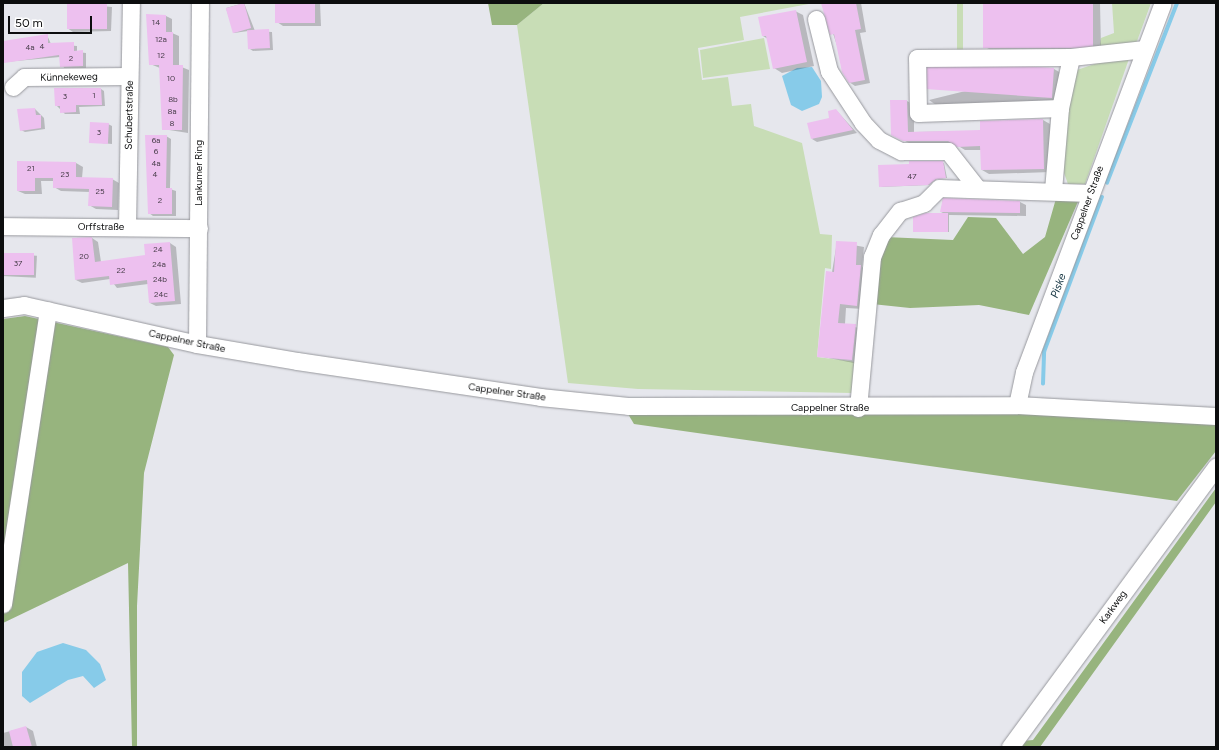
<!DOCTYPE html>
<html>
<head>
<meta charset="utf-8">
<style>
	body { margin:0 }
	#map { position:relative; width:1219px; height:750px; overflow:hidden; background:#e6e7ed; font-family:Figtree,sans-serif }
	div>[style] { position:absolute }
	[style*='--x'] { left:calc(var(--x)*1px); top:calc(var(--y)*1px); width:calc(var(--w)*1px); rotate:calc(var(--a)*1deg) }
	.green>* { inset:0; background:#c8ddb6; transform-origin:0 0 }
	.forest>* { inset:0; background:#97b47e }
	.water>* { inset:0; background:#87cbe9 }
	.shadow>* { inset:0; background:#0003; transform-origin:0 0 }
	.stream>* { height:3.5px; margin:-1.75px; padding:0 1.75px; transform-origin:1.75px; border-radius:1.75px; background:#87cbe9 }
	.building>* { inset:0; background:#edc0ef; transform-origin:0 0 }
	.roads { filter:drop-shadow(0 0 1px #97989d) drop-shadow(0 0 1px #97989d) }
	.minor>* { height:17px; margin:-8.5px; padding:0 8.5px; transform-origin:8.5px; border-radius:8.5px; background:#fff }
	span { translate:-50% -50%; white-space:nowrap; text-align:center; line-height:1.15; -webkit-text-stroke:3.5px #fff; paint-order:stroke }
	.number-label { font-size:8px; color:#443a46 }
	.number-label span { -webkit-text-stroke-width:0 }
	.street-label { font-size:10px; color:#0c0d0e }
	.water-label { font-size:11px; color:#143441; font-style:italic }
	.frame { position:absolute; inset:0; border:4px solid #0c0d0e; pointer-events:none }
	.scale { position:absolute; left:8px; top:16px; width:84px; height:18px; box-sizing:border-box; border:2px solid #0c0d0e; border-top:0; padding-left:5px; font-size:12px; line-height:14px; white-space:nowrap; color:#0c0d0e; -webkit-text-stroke:3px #fff; paint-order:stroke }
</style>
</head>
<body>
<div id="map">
	<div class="green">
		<div style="clip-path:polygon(544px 3px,814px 3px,740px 17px,744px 40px,698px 48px,702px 80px,728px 77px,732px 106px,751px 104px,754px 126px,802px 143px,820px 234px,832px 235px,831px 269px,825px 268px,817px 357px,855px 362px,852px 393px,638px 389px,568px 383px,517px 25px)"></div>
		<div style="left:957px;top:3px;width:6px;height:50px"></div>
		<div style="clip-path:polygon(1112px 3px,1151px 3px,1136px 44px,1100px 46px,1101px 38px,1114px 33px)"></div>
		<div style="clip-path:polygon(764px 38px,770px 69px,703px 78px,700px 50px)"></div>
		<div style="clip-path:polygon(1130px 56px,1085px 184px,1068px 184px,1064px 173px,1064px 124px,1077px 70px,1115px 57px)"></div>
	</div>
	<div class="forest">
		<div style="clip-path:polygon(488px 3px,544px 3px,517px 25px,492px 25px)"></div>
		<div style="clip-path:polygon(1057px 195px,1080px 197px,1029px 315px,979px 305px,910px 308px,872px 304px,878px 253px,885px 237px,953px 240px,968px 217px,996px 218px,1023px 254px,1045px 237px)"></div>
		<div style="clip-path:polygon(25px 316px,168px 347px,174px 355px,144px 473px,137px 606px,137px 747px,132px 747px,128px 563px,3px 623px,3px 319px)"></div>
		<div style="clip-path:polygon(1026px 412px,1216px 424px,1216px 451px,1177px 501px,634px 424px,628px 414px)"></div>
		<div style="clip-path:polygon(1216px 488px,1216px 502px,1040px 747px,1018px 747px,1022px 741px,1033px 740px)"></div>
	</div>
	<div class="water">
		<div style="clip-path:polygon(812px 67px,821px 81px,822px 97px,819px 104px,802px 111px,791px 105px,782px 76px,797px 68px)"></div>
		<div style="clip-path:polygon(63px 643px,86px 650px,100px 664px,106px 680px,94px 688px,83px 676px,68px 680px,30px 703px,22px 696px,22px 672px,37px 652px)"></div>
	</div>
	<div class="shadow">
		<div style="clip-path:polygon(68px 3px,112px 7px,111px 31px,73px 32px,67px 28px)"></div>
		<div style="clip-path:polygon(244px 3px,255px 31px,272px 32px,273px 50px,253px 51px,250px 49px,248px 31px,234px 33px,226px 8px)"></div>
		<div style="clip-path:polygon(276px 3px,320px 3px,321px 26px,283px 26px,277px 22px)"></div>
		<div style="clip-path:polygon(823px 3px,861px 3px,866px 32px,860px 33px,870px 83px,855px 86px,849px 82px)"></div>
		<div style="clip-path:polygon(984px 3px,1100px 3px,1101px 48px,993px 51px,985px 47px)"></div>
		<div style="clip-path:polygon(795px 11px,803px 15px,814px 66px,782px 73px,774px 68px,768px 39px,763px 36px)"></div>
		<div style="clip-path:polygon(166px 16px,172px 19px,172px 33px,179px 36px,179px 66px,189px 70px,188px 133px,163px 129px,160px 68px,150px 64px)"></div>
		<div style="clip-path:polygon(47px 35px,51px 44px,77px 46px,77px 52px,86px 53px,86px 68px,64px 68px,60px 57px,5px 62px)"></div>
		<div style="clip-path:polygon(1054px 69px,1061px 73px,1059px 102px,936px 105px,929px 100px)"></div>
		<div style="clip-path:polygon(101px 89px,104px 91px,105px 106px,79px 107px,80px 114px,65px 114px,56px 105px)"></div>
		<div style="clip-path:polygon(907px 101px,914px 105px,914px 132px,981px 131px,1043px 120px,1050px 124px,1051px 172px,989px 174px,982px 170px,982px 150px,965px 150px,955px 144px,911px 144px,899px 138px)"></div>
		<div style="clip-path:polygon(35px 109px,44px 118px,45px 129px,25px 132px,21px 130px)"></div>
		<div style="clip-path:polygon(836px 110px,857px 133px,817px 142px,812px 139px)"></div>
		<div style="clip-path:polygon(108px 124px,112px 126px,112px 144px,90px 142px)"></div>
		<div style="clip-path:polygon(166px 136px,171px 139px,170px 189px,176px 191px,176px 216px,153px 216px,149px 213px)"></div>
		<div style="clip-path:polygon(18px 162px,76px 163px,83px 167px,82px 178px,112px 179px,119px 183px,118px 210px,96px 209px,89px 205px,90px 192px,61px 191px,54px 187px,54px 181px,41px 181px,42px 194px,25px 194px,18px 191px)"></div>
		<div style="clip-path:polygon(944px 163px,947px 178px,937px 179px,929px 185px,880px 187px)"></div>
		<div style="clip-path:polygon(943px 199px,1020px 202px,1026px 205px,1026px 216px,949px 215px,949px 232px,914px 231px,945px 214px,941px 212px)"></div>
		<div style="clip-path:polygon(92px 238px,98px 242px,101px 262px,146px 256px,145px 245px,170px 243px,176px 247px,181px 304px,156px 306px,150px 303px,148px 284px,117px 288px,110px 279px,82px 283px,76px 280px)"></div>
		<div style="clip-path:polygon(837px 242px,864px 247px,862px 267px,867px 270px,864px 309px,846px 308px,845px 324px,862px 329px,859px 364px,818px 356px)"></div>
		<div style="left:3px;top:254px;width:34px;height:22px;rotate:3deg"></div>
		<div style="clip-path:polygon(26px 727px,33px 731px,37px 747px,3px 747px,3px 733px)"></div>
	</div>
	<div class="stream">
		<div style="--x:1107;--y:183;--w:193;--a:-68.7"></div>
		<div style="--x:1043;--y:384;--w:32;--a:-88"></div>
		<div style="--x:1044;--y:352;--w:165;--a:-69.5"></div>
	</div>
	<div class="building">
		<div style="left:67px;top:3px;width:40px;height:26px"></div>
		<div style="left:244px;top:3px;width:26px;height:19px;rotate:74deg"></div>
		<div style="left:275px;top:3px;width:40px;height:20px"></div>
		<div style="clip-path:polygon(821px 3px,856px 3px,861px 29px,855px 30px,865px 80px,849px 83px,842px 72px,834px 34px,830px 35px)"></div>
		<div style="left:983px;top:3px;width:110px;height:45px"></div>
		<div style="clip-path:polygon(796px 10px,807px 62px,773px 69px,766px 36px,762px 36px,758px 17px)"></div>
		<div style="clip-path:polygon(146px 14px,166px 15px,166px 32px,173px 32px,173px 65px,183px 65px,182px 130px,162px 130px,159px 65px,149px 65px)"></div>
		<div style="left:269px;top:29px;width:19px;height:22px;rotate:87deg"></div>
		<div style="clip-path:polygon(48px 34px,48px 43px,74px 42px,74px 51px,83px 50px,83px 66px,60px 67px,59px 55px,4px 63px,3px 41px)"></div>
		<div style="left:1054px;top:68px;width:30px;height:127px;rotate:94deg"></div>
		<div style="clip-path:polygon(54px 88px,101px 88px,102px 105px,76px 105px,76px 112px,60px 113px,60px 106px,55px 106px)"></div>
		<div style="clip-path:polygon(890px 100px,907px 100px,908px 132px,980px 130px,980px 121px,1043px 119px,1044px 169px,981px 170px,980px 146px,957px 147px,948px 141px,903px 141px,891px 135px)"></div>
		<div style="clip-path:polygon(35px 108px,36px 115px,41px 115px,41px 128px,20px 131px,17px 109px)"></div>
		<div style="clip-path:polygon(836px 109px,853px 130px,811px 139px,807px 123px,829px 118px,828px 111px)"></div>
		<div style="left:90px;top:122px;width:19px;height:21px;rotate:3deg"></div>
		<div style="clip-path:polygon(145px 135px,167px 135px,166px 188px,172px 188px,172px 214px,148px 214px)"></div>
		<div style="clip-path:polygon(17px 161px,76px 162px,76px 177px,113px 178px,112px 207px,88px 206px,89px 189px,53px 188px,53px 178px,35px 178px,35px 191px,17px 191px)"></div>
		<div style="clip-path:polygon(909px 161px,943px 161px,946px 178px,936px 179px,928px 185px,879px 187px,878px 165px,909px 164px)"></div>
		<div style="clip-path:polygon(943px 198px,1020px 201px,1020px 213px,940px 212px)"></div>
		<div style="clip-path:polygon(926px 213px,948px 213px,948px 232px,913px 232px,913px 217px)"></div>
		<div style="clip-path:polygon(92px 237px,95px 262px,145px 255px,144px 244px,170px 242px,175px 301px,149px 303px,147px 280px,110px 285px,109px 276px,75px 280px,72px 238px)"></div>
		<div style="clip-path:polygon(836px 241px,857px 242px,856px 265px,861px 265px,857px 306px,840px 304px,838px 323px,856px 324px,852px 360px,817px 357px,826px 271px,834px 272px)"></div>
		<div style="left:3px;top:253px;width:31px;height:22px"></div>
		<div style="clip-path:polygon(26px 726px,32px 747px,13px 747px,9px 731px)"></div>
	</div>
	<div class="roads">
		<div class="minor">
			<div style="--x:816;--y:19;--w:54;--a:76"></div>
			<div style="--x:829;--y:71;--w:62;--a:56.8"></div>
			<div style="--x:863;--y:123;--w:23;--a:47"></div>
			<div style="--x:879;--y:140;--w:25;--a:27"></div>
			<div style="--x:901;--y:151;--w:47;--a:0"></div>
			<div style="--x:948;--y:151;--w:47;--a:51.9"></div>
			<div style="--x:13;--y:87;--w:15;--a:-42"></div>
			<div style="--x:24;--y:77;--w:105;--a:-0.5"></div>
			<div style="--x:1060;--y:108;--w:142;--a:178"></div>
			<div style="--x:918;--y:113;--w:55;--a:-91"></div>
			<div style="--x:917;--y:58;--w:154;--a:-0.4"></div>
			<div style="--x:1053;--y:190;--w:82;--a:-85.1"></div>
			<div style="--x:1060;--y:108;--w:52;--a:-77.8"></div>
			<div style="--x:1071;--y:57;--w:74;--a:-6.2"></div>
			<div style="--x:3;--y:226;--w:196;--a:0.6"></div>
			<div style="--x:127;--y:227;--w:224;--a:-89"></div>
			<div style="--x:3;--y:308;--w:21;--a:-8"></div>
			<div style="--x:24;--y:305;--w:177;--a:12.7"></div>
			<div style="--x:197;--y:344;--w:101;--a:9.6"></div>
			<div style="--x:297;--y:361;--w:246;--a:8.4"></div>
			<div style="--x:540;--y:397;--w:88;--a:5.8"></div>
			<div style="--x:628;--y:406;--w:389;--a:-0.1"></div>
			<div style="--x:1017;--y:405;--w:199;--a:3.2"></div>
			<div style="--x:197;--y:344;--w:341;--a:-89.5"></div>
			<div style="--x:1017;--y:405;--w:34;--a:-78"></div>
			<div style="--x:1024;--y:372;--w:394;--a:-69.4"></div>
			<div style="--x:858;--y:408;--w:152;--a:-84.7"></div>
			<div style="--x:872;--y:257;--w:24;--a:-68"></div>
			<div style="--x:881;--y:235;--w:31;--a:-52"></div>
			<div style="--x:900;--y:211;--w:25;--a:-18"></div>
			<div style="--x:924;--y:203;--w:21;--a:-45"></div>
			<div style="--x:939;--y:188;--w:151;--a:1.9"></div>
			<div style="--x:3;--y:604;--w:297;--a:-81.3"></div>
			<div style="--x:1010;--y:747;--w:348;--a:-53.7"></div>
		</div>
	</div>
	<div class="number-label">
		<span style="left:156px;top:23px">14</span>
		<span style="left:161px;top:40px">12a</span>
		<span style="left:42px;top:47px">4</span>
		<span style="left:30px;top:48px">4a</span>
		<span style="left:161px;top:56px">12</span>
		<span style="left:71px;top:59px">2</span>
		<span style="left:171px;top:79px">10</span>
		<span style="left:94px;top:96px">1</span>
		<span style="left:65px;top:97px">3</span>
		<span style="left:173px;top:100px">8b</span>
		<span style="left:172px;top:112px">8a</span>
		<span style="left:172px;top:124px">8</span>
		<span style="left:99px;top:133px">3</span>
		<span style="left:156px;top:141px">6a</span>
		<span style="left:156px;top:152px">6</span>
		<span style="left:156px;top:164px">4a</span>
		<span style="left:31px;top:169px">21</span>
		<span style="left:65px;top:175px">23</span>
		<span style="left:155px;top:175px">4</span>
		<span style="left:912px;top:177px">47</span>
		<span style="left:100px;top:192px">25</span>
		<span style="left:160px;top:201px">2</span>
		<span style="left:158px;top:250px">24</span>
		<span style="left:84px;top:257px">20</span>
		<span style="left:18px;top:264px">37</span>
		<span style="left:159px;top:265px">24a</span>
		<span style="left:121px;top:271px">22</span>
		<span style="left:160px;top:280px">24b</span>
		<span style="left:161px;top:295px">24c</span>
	</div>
	<div class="street-label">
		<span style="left:69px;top:77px;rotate:-1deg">Künnekeweg</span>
		<span style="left:129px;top:115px;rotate:-89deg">Schubertstraße</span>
		<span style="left:199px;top:173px;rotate:-90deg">Lankumer Ring</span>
		<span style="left:1087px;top:203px;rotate:-70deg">Cappelner Straße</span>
		<span style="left:101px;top:227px">Orffstraße</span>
		<span style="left:187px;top:341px;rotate:12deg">Cappelner Straße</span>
		<span style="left:507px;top:392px;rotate:8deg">Cappelner Straße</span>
		<span style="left:830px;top:408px">Cappelner Straße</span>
		<span style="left:1113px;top:607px;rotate:-54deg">Karkweg</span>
	</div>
	<div class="water-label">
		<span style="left:1059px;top:286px;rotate:-70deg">Piske</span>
	</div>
	<div class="frame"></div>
	<div class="scale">50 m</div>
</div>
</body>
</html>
